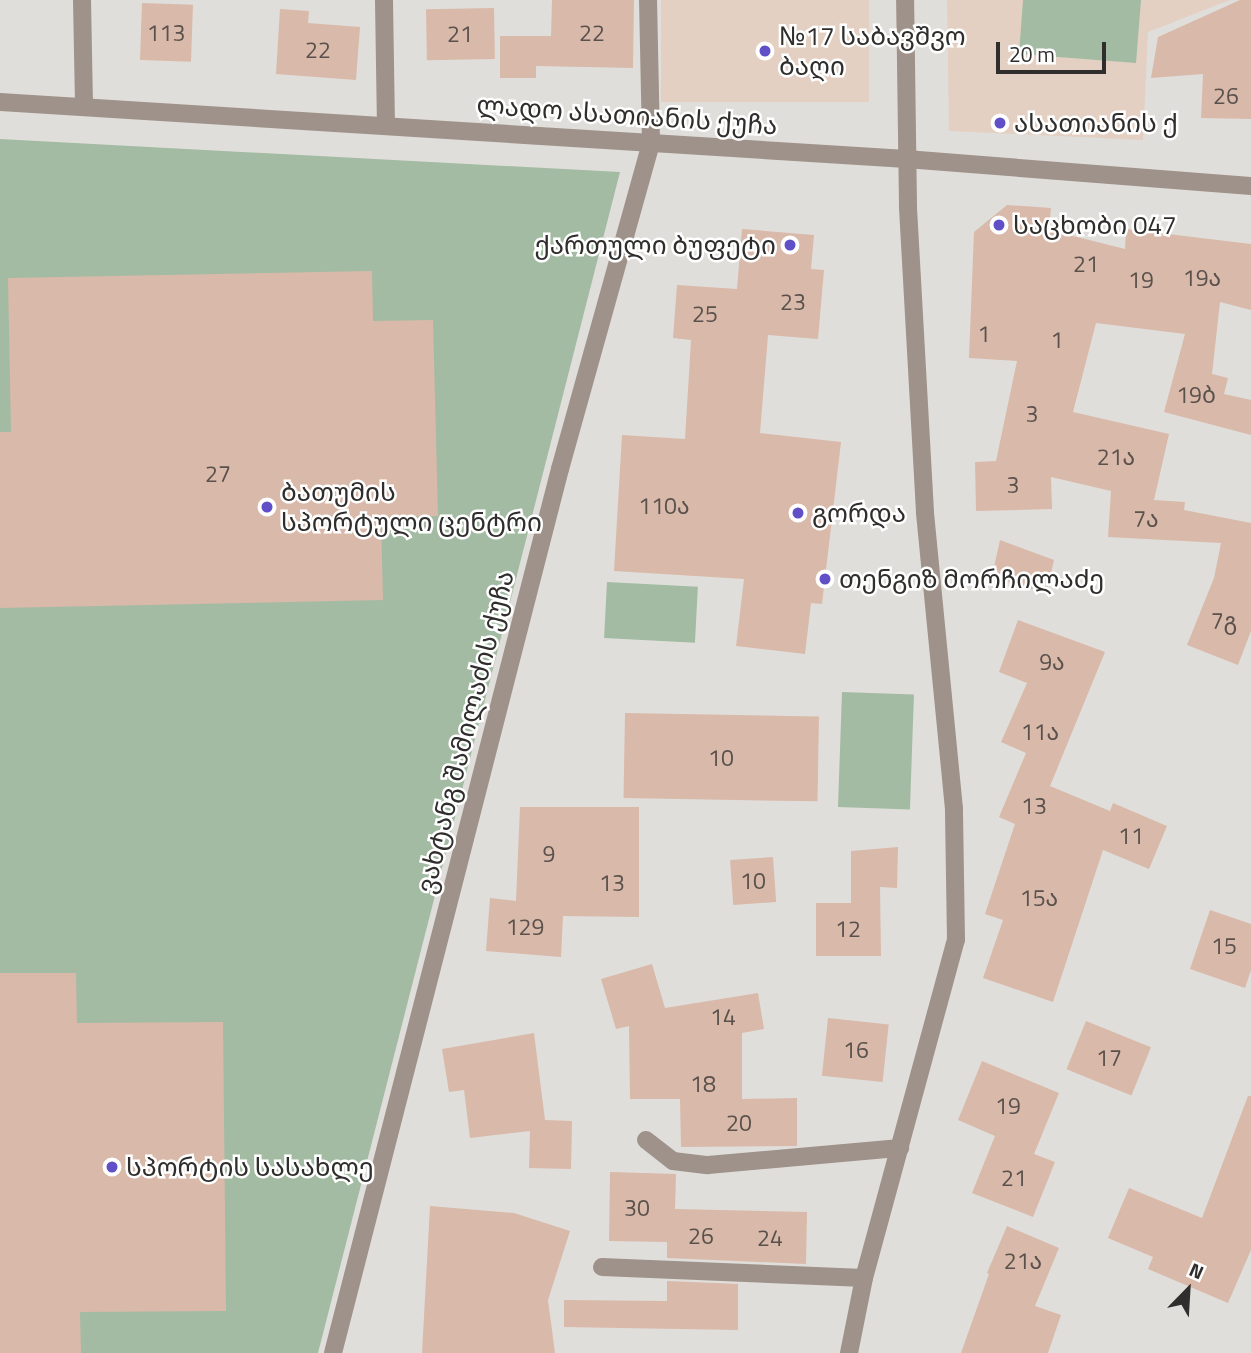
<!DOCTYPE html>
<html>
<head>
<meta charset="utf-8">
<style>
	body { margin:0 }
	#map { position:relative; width:1251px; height:1353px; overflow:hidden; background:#e0deda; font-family:"Titillium Web","Noto Sans Georgian",sans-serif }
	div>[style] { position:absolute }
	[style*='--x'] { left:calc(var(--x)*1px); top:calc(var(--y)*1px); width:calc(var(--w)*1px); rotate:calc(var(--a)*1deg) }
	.education>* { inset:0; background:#e4d0c2; transform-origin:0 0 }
	.green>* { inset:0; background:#a3bba3; transform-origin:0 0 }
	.building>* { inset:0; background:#d9b9a9; transform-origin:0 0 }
	.street>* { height:18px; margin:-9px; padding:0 9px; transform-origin:9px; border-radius:9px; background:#9f928a }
	.dots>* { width:19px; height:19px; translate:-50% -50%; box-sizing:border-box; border:4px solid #fff; border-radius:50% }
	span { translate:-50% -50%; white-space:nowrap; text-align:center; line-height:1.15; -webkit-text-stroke:5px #fff; paint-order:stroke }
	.number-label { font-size:23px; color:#5a514c }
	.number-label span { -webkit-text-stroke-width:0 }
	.poi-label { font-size:26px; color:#2f2e2d }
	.left { translate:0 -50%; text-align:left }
	.right { translate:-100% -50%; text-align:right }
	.street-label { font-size:26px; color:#2f2e2d }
	.north { position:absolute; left:1153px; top:1255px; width:70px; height:70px; -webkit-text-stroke:5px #fff; paint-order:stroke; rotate:24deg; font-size:19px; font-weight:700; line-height:28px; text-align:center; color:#2f2e2d }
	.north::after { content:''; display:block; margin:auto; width:24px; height:32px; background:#2f2e2d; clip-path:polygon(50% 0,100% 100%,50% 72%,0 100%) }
	.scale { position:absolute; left:996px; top:42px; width:110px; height:32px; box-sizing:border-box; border:4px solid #2f2e2d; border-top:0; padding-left:9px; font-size:21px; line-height:24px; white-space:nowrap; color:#2f2e2d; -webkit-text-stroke:5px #fff; paint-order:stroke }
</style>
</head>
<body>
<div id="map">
	<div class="education">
		<div style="left:661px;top:0;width:208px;height:102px"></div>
		<div style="clip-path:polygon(947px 0,1230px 0,1148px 32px,1143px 140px,949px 131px)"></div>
	</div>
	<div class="green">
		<div style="clip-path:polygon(1023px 0,1141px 0,1136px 63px,1019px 54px)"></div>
		<div style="clip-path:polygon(0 139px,620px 172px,318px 1353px,0 1353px)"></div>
		<div style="left:607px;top:582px;width:91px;height:56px;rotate:3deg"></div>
		<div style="left:842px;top:692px;width:72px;height:115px;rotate:2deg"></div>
	</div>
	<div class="building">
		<div style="clip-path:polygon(552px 0,634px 0,633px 68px,536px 66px,536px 78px,500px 78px,500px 36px,551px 36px)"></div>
		<div style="clip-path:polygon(1240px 0,1251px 0,1251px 119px,1201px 118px,1203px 74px,1151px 78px,1158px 37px)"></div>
		<div style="left:142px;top:3px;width:51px;height:57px;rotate:2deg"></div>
		<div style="left:494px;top:8px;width:51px;height:68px;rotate:89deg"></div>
		<div style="clip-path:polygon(280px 9px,309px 11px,308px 23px,360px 27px,356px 80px,276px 74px)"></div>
		<div style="clip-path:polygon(1007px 205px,1051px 208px,1049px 230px,1125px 249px,1126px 229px,1251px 244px,1251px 310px,1220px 302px,1212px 374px,1228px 378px,1224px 394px,1251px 400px,1251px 435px,1164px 412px,1185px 334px,1096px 323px,1073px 412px,1169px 434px,1154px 500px,1185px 502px,1184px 510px,1251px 523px,1251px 631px,1238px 665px,1187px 645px,1214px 578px,1221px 543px,1108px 537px,1111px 491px,1051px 477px,1052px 509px,976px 511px,975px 462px,996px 461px,1017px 361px,969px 358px,974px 232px)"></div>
		<div style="clip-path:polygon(742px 229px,814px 235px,811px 269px,824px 270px,818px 339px,768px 335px,760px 433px,841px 442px,822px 604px,811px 603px,805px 654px,736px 646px,744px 579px,614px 571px,622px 435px,685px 439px,691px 340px,673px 338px,677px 285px,737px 289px)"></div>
		<div style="clip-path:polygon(372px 271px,373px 321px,433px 320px,438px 516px,381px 517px,383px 600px,0 608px,0 432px,11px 432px,8px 278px)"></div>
		<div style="clip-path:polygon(1000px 540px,1054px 560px,1046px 594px,992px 576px)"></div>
		<div style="clip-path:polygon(1018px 620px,1105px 652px,1050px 786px,1110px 811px,1113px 803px,1167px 826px,1149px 869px,1103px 850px,1053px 1002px,983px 978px,1003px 920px,985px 914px,1015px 824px,999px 817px,1026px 753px,1001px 742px,1027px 683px,999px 672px)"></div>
		<div style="left:625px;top:713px;width:194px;height:85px;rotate:1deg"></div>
		<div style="clip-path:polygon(520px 807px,639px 807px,639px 917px,563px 916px,561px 957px,486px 951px,490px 898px,516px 901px)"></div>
		<div style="clip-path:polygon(898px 847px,897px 888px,880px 887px,881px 956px,816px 956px,816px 903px,851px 903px,851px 851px)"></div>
		<div style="left:773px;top:857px;width:45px;height:43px;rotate:86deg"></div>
		<div style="clip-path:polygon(1210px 910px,1251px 924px,1251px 970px,1245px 988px,1190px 969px)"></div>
		<div style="clip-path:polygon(652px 964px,665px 1008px,758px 993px,764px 1029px,742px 1033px,742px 1099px,797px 1098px,797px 1146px,681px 1147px,680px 1099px,630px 1099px,629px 1026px,616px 1029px,601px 979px)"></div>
		<div style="clip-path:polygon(0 973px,76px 973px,77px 1023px,223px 1022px,226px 1311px,80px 1312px,81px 1353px,0 1353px)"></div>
		<div style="left:828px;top:1018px;width:61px;height:58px;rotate:6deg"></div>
		<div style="left:1086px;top:1021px;width:70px;height:52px;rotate:22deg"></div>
		<div style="clip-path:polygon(534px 1033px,545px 1120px,572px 1121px,571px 1169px,529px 1168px,530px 1131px,470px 1138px,464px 1090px,449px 1092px,442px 1049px)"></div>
		<div style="clip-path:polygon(982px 1061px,1059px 1093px,1034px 1154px,1055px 1162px,1033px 1217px,972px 1193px,995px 1136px,958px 1120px)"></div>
		<div style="clip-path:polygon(1248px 1096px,1251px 1096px,1251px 1250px,1228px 1303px,1148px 1269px,1153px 1257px,1108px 1238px,1129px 1188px,1202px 1218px)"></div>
		<div style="clip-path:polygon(610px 1172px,676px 1174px,675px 1209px,807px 1212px,806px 1264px,667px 1258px,667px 1242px,609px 1241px)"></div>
		<div style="clip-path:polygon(430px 1206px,514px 1213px,570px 1231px,548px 1300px,555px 1353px,422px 1353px)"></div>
		<div style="clip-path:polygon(1007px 1226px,1059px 1248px,1035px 1306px,1061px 1315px,1048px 1353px,961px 1353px,989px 1274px,987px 1273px)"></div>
		<div style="clip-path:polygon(667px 1281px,738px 1284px,738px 1330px,564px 1327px,564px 1300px,667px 1301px)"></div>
	</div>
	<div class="street">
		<div style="--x:82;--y:0;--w:107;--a:88.9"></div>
		<div style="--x:384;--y:0;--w:125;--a:89.1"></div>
		<div style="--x:0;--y:102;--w:908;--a:3.6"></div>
		<div style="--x:906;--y:159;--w:346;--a:4.5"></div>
		<div style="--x:646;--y:1140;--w:34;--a:38"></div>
		<div style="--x:673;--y:1161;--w:35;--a:7"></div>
		<div style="--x:708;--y:1165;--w:193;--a:-5.1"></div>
		<div style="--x:602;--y:1267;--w:262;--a:2.4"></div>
		<div style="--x:333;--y:1353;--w:913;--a:-75.6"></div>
		<div style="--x:560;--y:469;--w:339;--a:-74.4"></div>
		<div style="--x:651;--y:142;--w:142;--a:-91.2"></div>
		<div style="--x:849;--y:1353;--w:76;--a:-78.7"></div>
		<div style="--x:864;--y:1278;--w:350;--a:-74.8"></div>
		<div style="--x:956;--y:940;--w:131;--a:-90.9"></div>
		<div style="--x:954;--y:809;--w:298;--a:-95.6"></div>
		<div style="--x:925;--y:512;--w:306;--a:-93.2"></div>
		<div style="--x:908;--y:206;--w:206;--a:-90.8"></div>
	</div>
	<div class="dots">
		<div style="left:765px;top:51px;background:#614fc8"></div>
		<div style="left:1000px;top:123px;background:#614fc8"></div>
		<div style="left:999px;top:225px;background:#614fc8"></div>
		<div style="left:790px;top:245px;background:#614fc8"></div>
		<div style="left:267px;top:507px;background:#614fc8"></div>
		<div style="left:798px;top:513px;background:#614fc8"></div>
		<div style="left:825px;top:579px;background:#614fc8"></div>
		<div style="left:112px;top:1167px;background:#614fc8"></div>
	</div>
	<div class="number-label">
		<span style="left:166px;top:33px">113</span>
		<span style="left:592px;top:33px">22</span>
		<span style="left:460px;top:34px">21</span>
		<span style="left:318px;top:50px">22</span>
		<span style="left:1226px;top:96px">26</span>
		<span style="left:1086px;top:264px">21</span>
		<span style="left:1202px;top:278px">19ა</span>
		<span style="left:1141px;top:280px">19</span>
		<span style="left:793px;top:302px">23</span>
		<span style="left:705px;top:314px">25</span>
		<span style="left:984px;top:334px">1</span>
		<span style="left:1057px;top:340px">1</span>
		<span style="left:1196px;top:395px">19ბ</span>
		<span style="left:1032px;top:414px">3</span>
		<span style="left:1116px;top:457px">21ა</span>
		<span style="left:218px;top:474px">27</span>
		<span style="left:1013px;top:485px">3</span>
		<span style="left:664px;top:506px">110ა</span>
		<span style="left:1146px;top:519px">7ა</span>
		<span style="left:1224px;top:621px">7გ</span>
		<span style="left:1052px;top:662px">9ა</span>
		<span style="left:1040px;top:732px">11ა</span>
		<span style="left:721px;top:758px">10</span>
		<span style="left:1034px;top:806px">13</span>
		<span style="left:1131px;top:836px">11</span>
		<span style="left:549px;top:854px">9</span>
		<span style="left:753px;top:881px">10</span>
		<span style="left:612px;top:883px">13</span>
		<span style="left:1039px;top:898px">15ა</span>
		<span style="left:525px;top:927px">129</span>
		<span style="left:848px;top:929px">12</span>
		<span style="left:1224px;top:946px">15</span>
		<span style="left:723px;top:1017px">14</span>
		<span style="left:856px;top:1050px">16</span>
		<span style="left:1109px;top:1058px">17</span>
		<span style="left:703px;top:1084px">18</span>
		<span style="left:1008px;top:1106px">19</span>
		<span style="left:739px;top:1123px">20</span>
		<span style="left:1014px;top:1178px">21</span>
		<span style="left:637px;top:1208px">30</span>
		<span style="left:701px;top:1236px">26</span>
		<span style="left:770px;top:1238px">24</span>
		<span style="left:1023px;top:1261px">21ა</span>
	</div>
	<div class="poi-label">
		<span class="left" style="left:779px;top:51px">№17 საბავშვო<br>ბაღი</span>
		<span class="left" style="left:1014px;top:123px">ასათიანის ქ</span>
		<span class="left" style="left:1013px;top:225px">საცხობი 047</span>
		<span class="right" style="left:776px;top:245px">ქართული ბუფეტი</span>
		<span class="left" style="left:281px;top:507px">ბათუმის<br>სპორტული ცენტრი</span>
		<span class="left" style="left:812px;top:513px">გორდა</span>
		<span class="left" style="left:839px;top:579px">თენგიზ მორჩილაძე</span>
		<span class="left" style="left:126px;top:1167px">სპორტის სასახლე</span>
	</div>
	<div class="street-label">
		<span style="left:627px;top:115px;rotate:4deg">ლადო ასათიანის ქუჩა</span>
		<span style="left:465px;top:732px;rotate:-76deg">ვახტანგ შამილაძის ქუჩა</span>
	</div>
	<div class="north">N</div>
	<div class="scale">20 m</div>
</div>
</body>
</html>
